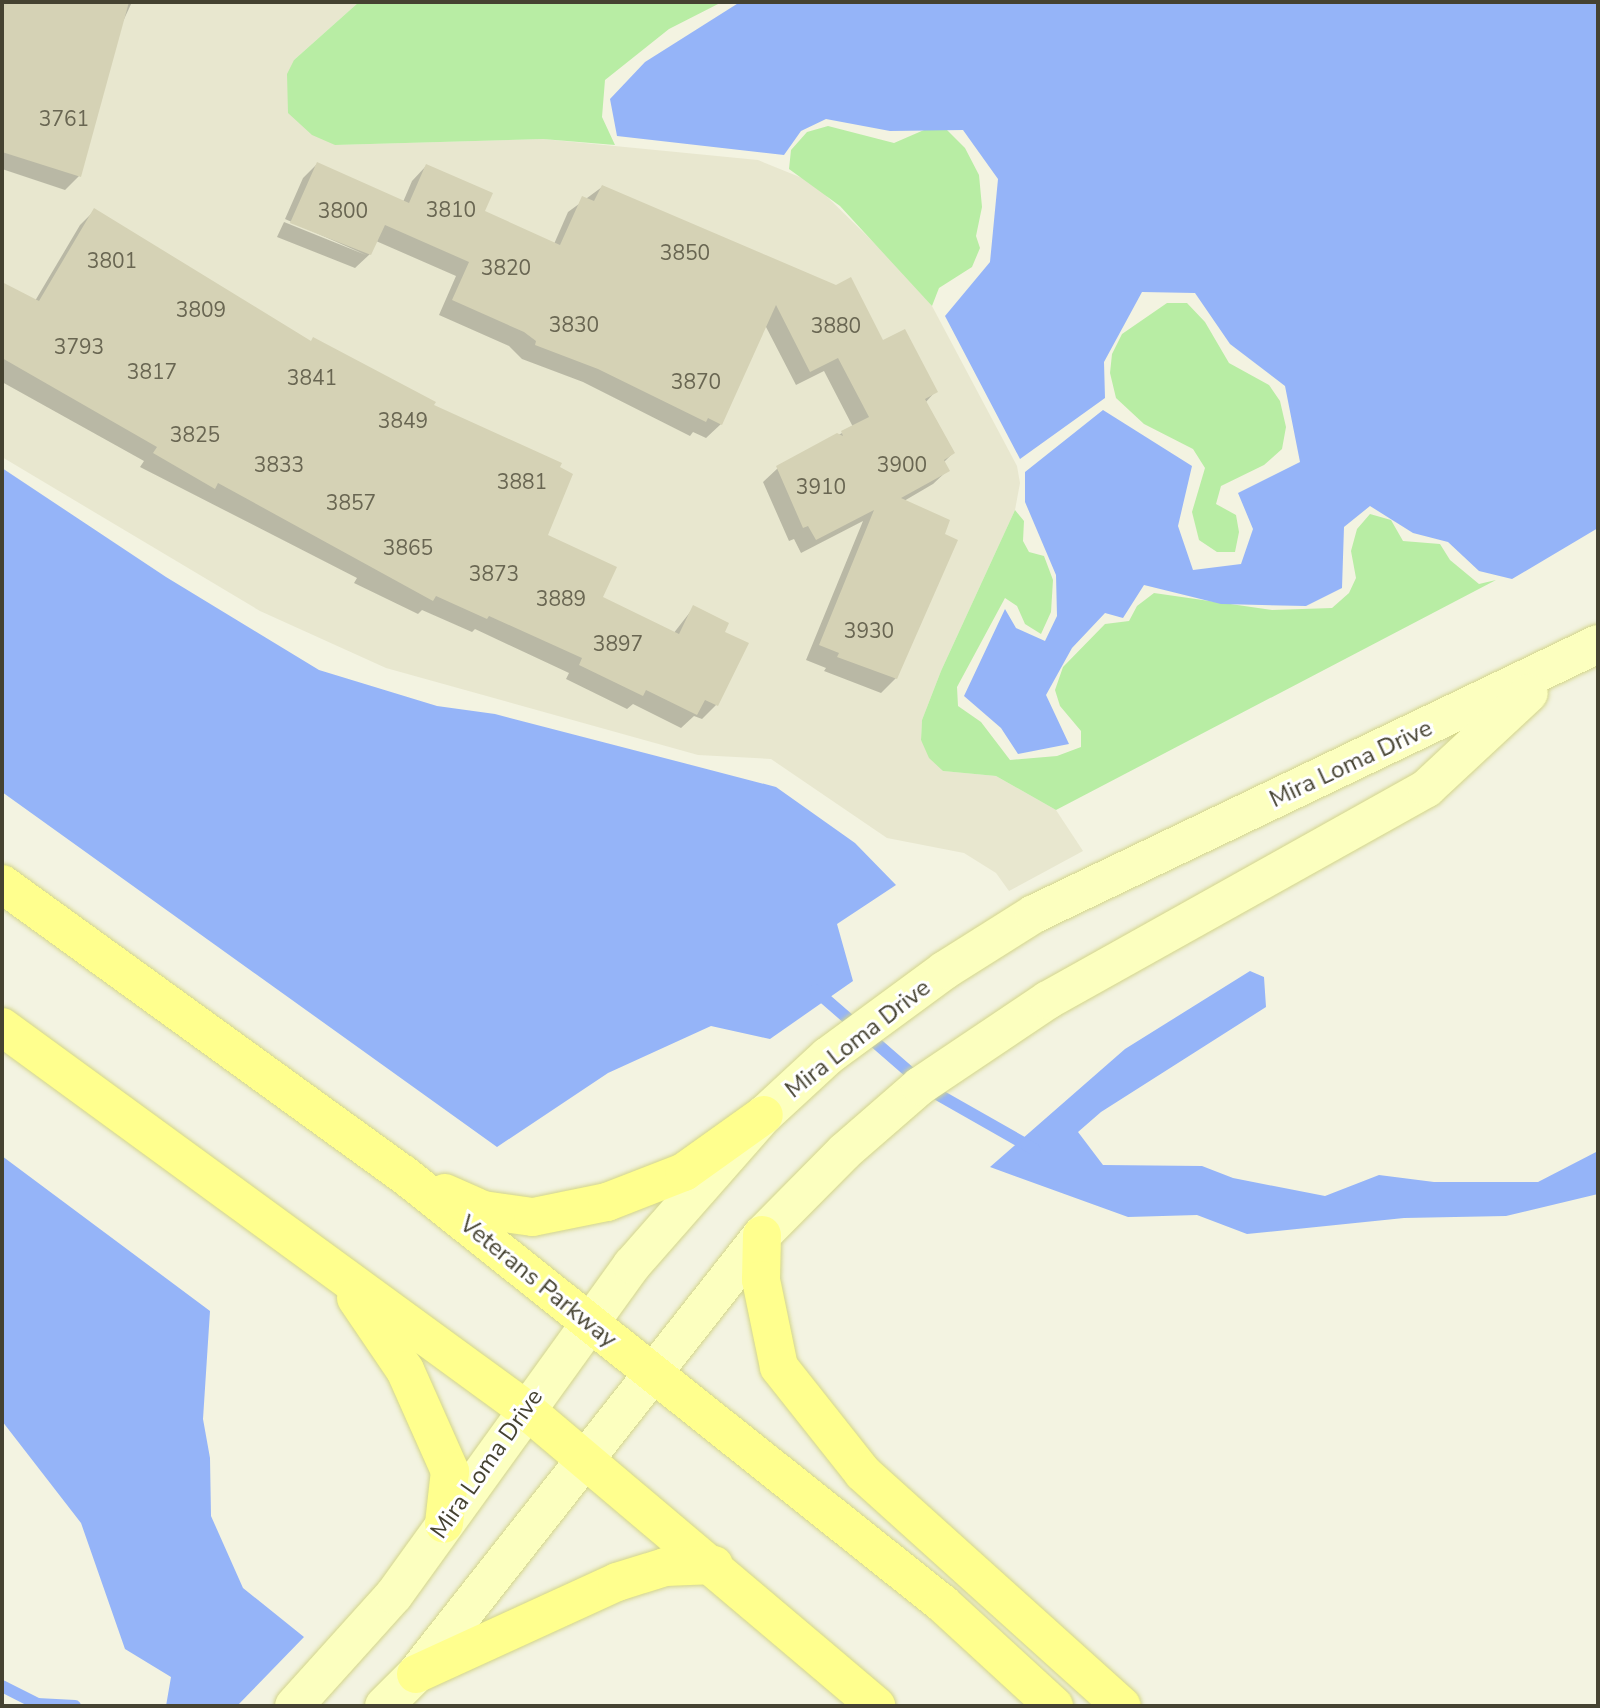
<!DOCTYPE html>
<html>
<head>
<meta charset="utf-8">
<style>
	body { margin:0 }
	#map { position:relative; width:1600px; height:1708px; overflow:hidden; background:#f3f3e1; font-family:"Nunito Sans",sans-serif }
	div>[style] { position:absolute }
	[style*='--x'] { left:calc(var(--x)*1px); top:calc(var(--y)*1px); width:calc(var(--w)*1px); rotate:calc(var(--a)*1deg) }
	.residential>* { inset:0; background:#e8e7cf }
	.green>* { inset:0; background:#b8eda4 }
	.water>* { inset:0; background:#95b4f8 }
	.shadow>* { inset:0; background:#0003 }
	.stream>* { height:12px; margin:-6px; padding:0 6px; transform-origin:6px; border-radius:6px; background:#95b4f8 }
	.building>* { inset:0; background:#d5d2b5 }
	.roads { filter:drop-shadow(0 0 2px #d3d589) drop-shadow(0 0 2px #d3d589) }
	.secondary>* { height:38px; margin:-19px; padding:0 19px; transform-origin:19px; border-radius:19px; background:#fcffbf }
	.primary>* { height:38px; margin:-19px; padding:0 19px; transform-origin:19px; border-radius:19px; background:#ffff8e }
	span { translate:-50% -50%; white-space:nowrap; text-align:center; line-height:1.15; -webkit-text-stroke:6px #fff; paint-order:stroke }
	.number-label { font-size:21px; color:#696652 }
	.number-label span { -webkit-text-stroke-width:0 }
	.street-label { font-size:24px; color:#454231 }
	.frame { position:absolute; inset:0; border:4px solid #454231; pointer-events:none }
</style>
</head>
<body>
<div id="map">
	<div class="residential">
		<div style="clip-path:polygon(2px 2px,359px 2px,294px 60px,335px 145px,543px 139px,758px 160px,812px 182px,909px 277px,932px 306px,1017px 466px,1020px 483px,1015px 510px,941px 671px,922px 720px,921px 740px,943px 771px,996px 776px,1056px 810px,1083px 851px,1009px 891px,996px 873px,964px 853px,887px 838px,771px 759px,698px 755px,386px 668px,260px 611px,2px 457px)"></div>
	</div>
	<div class="green">
		<div style="clip-path:polygon(359px 2px,722px 2px,669px 29px,605px 80px,602px 117px,615px 145px,543px 139px,335px 145px,312px 135px,288px 113px,287px 74px,294px 60px)"></div>
		<div style="clip-path:polygon(828px 126px,894px 143px,924px 130px,946px 129px,965px 148px,979px 175px,982px 207px,976px 236px,980px 248px,972px 267px,939px 288px,932px 306px,840px 206px,789px 169px,791px 150px,807px 132px)"></div>
		<div style="clip-path:polygon(1167px 303px,1187px 303px,1205px 322px,1229px 363px,1269px 385px,1280px 401px,1286px 427px,1282px 449px,1264px 465px,1221px 486px,1216px 504px,1236px 515px,1239px 532px,1235px 552px,1217px 552px,1199px 540px,1192px 512px,1205px 468px,1193px 449px,1144px 424px,1116px 398px,1110px 373px,1112px 354px,1122px 334px)"></div>
		<div style="clip-path:polygon(1015px 510px,1024px 521px,1023px 541px,1029px 552px,1044px 556px,1053px 580px,1051px 612px,1041px 634px,1025px 624px,1017px 606px,1005px 598px,957px 687px,958px 706px,981px 722px,1010px 760px,1057px 756px,1081px 747px,1081px 731px,1060px 706px,1055px 690px,1063px 667px,1105px 624px,1129px 621px,1137px 606px,1154px 593px,1272px 610px,1332px 608px,1349px 593px,1356px 578px,1351px 551px,1357px 529px,1370px 514px,1391px 520px,1403px 541px,1440px 544px,1450px 560px,1479px 584px,1496px 580px,1056px 810px,996px 776px,943px 771px,929px 758px,921px 740px,922px 720px,941px 671px)"></div>
	</div>
	<div class="water">
		<div style="clip-path:polygon(740px 2px,1598px 2px,1598px 528px,1512px 579px,1479px 571px,1448px 542px,1413px 533px,1370px 506px,1344px 527px,1342px 588px,1306px 606px,1221px 604px,1144px 585px,1123px 618px,1105px 613px,1072px 648px,1046px 695px,1069px 744px,1018px 754px,1001px 728px,964px 696px,1005px 609px,1016px 628px,1045px 641px,1057px 616px,1056px 575px,1025px 502px,1025px 472px,1103px 410px,1192px 466px,1178px 526px,1193px 570px,1241px 564px,1253px 529px,1238px 493px,1300px 462px,1285px 386px,1230px 344px,1195px 293px,1142px 292px,1104px 362px,1105px 398px,1020px 459px,945px 316px,990px 262px,998px 179px,963px 130px,890px 131px,826px 119px,801px 131px,784px 155px,617px 136px,610px 99px,645px 62px)"></div>
		<div style="clip-path:polygon(2px 468px,166px 577px,319px 670px,437px 706px,495px 714px,776px 787px,855px 843px,896px 885px,837px 924px,853px 981px,770px 1039px,711px 1026px,608px 1073px,497px 1147px,2px 792px)"></div>
		<div style="clip-path:polygon(1250px 971px,1264px 977px,1266px 1007px,1101px 1112px,1078px 1132px,1103px 1165px,1202px 1166px,1233px 1178px,1325px 1196px,1379px 1175px,1434px 1182px,1538px 1182px,1598px 1151px,1598px 1194px,1506px 1216px,1404px 1218px,1247px 1234px,1197px 1215px,1128px 1217px,990px 1167px,1125px 1049px)"></div>
		<div style="clip-path:polygon(2px 1156px,210px 1311px,203px 1419px,210px 1458px,211px 1516px,243px 1588px,304px 1637px,237px 1706px,166px 1706px,171px 1677px,125px 1649px,81px 1523px,2px 1421px)"></div>
	</div>
	<div class="shadow">
		<div style="clip-path:polygon(2px 2px,132px 2px,119px 30px,79px 176px,65px 190px,2px 169px)"></div>
		<div style="clip-path:polygon(317px 164px,403px 202px,412px 181px,426px 166px,483px 212px,554px 244px,568px 212px,602px 187px,882px 343px,935px 392px,925px 403px,953px 453px,943px 463px,948px 470px,933px 484px,904px 501px,896px 678px,881px 693px,824px 671px,826px 668px,806px 660px,863px 521px,801px 553px,794px 539px,789px 541px,763px 482px,778px 468px,853px 427px,824px 371px,796px 385px,765px 325px,721px 424px,706px 438px,693px 432px,690px 436px,583px 382px,522px 359px,509px 346px,439px 315px,456px 276px,376px 241px,370px 254px,355px 268px,277px 237px,284px 222px,366px 255px,285px 219px,303px 178px)"></div>
		<div style="clip-path:polygon(94px 211px,310px 342px,432px 406px,600px 598px,673px 634px,694px 607px,723px 632px,716px 705px,702px 719px,694px 716px,681px 728px,633px 704px,627px 709px,566px 679px,569px 673px,475px 629px,472px 632px,422px 610px,418px 614px,354px 583px,357px 578px,140px 467px,144px 461px,2px 382px,2px 284px,35px 301px,80px 225px)"></div>
	</div>
	<div class="stream">
		<div style="--x:815;--y:990;--w:152;--a:41"></div>
		<div style="--x:930;--y:1090;--w:120;--a:29.6"></div>
		<div style="--x:2;--y:1686;--w:39;--a:27"></div>
		<div style="--x:37;--y:1704;--w:38;--a:3"></div>
	</div>
	<div class="building">
		<div style="clip-path:polygon(2px 2px,129px 2px,81px 177px,2px 152px)"></div>
		<div style="clip-path:polygon(317px 162px,409px 203px,426px 164px,433px 167px,493px 193px,485px 211px,560px 245px,582px 196px,594px 201px,602px 185px,836px 285px,851px 277px,883px 340px,905px 329px,938px 392px,925px 399px,955px 453px,944px 460px,950px 471px,901px 498px,950px 520px,945px 534px,958px 540px,897px 679px,837px 657px,839px 653px,819px 645px,874px 510px,816px 540px,808px 526px,803px 528px,776px 466px,837px 433px,843px 436px,841px 431px,869px 417px,838px 358px,810px 372px,776px 305px,722px 425px,708px 418px,706px 422px,598px 369px,535px 345px,536px 341px,524px 332px,452px 300px,469px 262px,385px 225px,371px 255px,290px 223px)"></div>
		<div style="clip-path:polygon(94px 208px,311px 341px,313px 337px,436px 402px,434px 405px,562px 463px,560px 467px,573px 474px,548px 535px,617px 567px,603px 597px,679px 634px,693px 605px,729px 623px,725px 632px,749px 643px,718px 706px,705px 700px,697px 715px,646px 690px,643px 696px,579px 665px,582px 658px,489px 616px,487px 619px,436px 596px,433px 601px,218px 483px,215px 489px,153px 453px,157px 447px,2px 358px,2px 282px,39px 301px)"></div>
	</div>
	<div class="roads">
		<div class="secondary">
			<div style="--x:294;--y:1706;--w:149;--a:-48"></div>
			<div style="--x:394;--y:1595;--w:407;--a:-54.2"></div>
			<div style="--x:632;--y:1265;--w:200;--a:-48.7"></div>
			<div style="--x:764;--y:1115;--w:87;--a:-42.7"></div>
			<div style="--x:828;--y:1056;--w:145;--a:-36.3"></div>
			<div style="--x:945;--y:970;--w:105;--a:-32.2"></div>
			<div style="--x:1034;--y:914;--w:625;--a:-25.58"></div>
			<div style="--x:384;--y:1706;--w:45;--a:-45"></div>
			<div style="--x:416;--y:1674;--w:559;--a:-51.76"></div>
			<div style="--x:762;--y:1235;--w:117;--a:-45.3"></div>
			<div style="--x:844;--y:1152;--w:101;--a:-41"></div>
			<div style="--x:920;--y:1086;--w:154;--a:-33.9"></div>
			<div style="--x:1048;--y:1000;--w:434;--a:-29.2"></div>
			<div style="--x:1427;--y:788;--w:139;--a:-43"></div>
		</div>
		<div class="primary">
			<div style="--x:2;--y:884;--w:495;--a:35.9"></div>
			<div style="--x:403;--y:1174;--w:690;--a:38.53"></div>
			<div style="--x:943;--y:1604;--w:151;--a:42.6"></div>
			<div style="--x:2;--y:1027;--w:648;--a:36.14"></div>
			<div style="--x:525;--y:1409;--w:460;--a:40.2"></div>
			<div style="--x:445;--y:1193;--w:42;--a:24.1"></div>
			<div style="--x:483;--y:1210;--w:50;--a:8"></div>
			<div style="--x:533;--y:1217;--w:76;--a:-11.5"></div>
			<div style="--x:607;--y:1202;--w:83;--a:-21.3"></div>
			<div style="--x:684;--y:1172;--w:98;--a:-35.5"></div>
			<div style="--x:762;--y:1235;--w:45;--a:91.3"></div>
			<div style="--x:761;--y:1280;--w:89;--a:78.3"></div>
			<div style="--x:779;--y:1367;--w:135;--a:51.6"></div>
			<div style="--x:863;--y:1473;--w:348;--a:42"></div>
			<div style="--x:356;--y:1298;--w:87;--a:55.8"></div>
			<div style="--x:405;--y:1370;--w:111;--a:66"></div>
			<div style="--x:450;--y:1471;--w:53;--a:96.5"></div>
			<div style="--x:416;--y:1674;--w:221;--a:-24.6"></div>
			<div style="--x:617;--y:1582;--w:50;--a:-17.4"></div>
			<div style="--x:665;--y:1567;--w:49;--a:-2.3"></div>
		</div>
	</div>
	<div class="number-label">
		<span style="left:64px;top:119px">3761</span>
		<span style="left:451px;top:210px">3810</span>
		<span style="left:343px;top:211px">3800</span>
		<span style="left:685px;top:253px">3850</span>
		<span style="left:112px;top:261px">3801</span>
		<span style="left:506px;top:268px">3820</span>
		<span style="left:201px;top:310px">3809</span>
		<span style="left:574px;top:325px">3830</span>
		<span style="left:836px;top:326px">3880</span>
		<span style="left:79px;top:347px">3793</span>
		<span style="left:152px;top:372px">3817</span>
		<span style="left:312px;top:378px">3841</span>
		<span style="left:696px;top:382px">3870</span>
		<span style="left:403px;top:421px">3849</span>
		<span style="left:195px;top:435px">3825</span>
		<span style="left:279px;top:465px">3833</span>
		<span style="left:902px;top:465px">3900</span>
		<span style="left:522px;top:482px">3881</span>
		<span style="left:821px;top:487px">3910</span>
		<span style="left:351px;top:503px">3857</span>
		<span style="left:408px;top:548px">3865</span>
		<span style="left:494px;top:574px">3873</span>
		<span style="left:561px;top:599px">3889</span>
		<span style="left:869px;top:631px">3930</span>
		<span style="left:618px;top:644px">3897</span>
	</div>
	<div class="street-label">
		<span style="left:1351px;top:764px;rotate:-25deg">Mira Loma Drive</span>
		<span style="left:858px;top:1039px;rotate:-38deg">Mira Loma Drive</span>
		<span style="left:538px;top:1282px;rotate:39deg">Veterans Parkway</span>
		<span style="left:487px;top:1464px;rotate:-55deg">Mira Loma Drive</span>
	</div>
	<div class="frame"></div>
</div>
</body>
</html>
